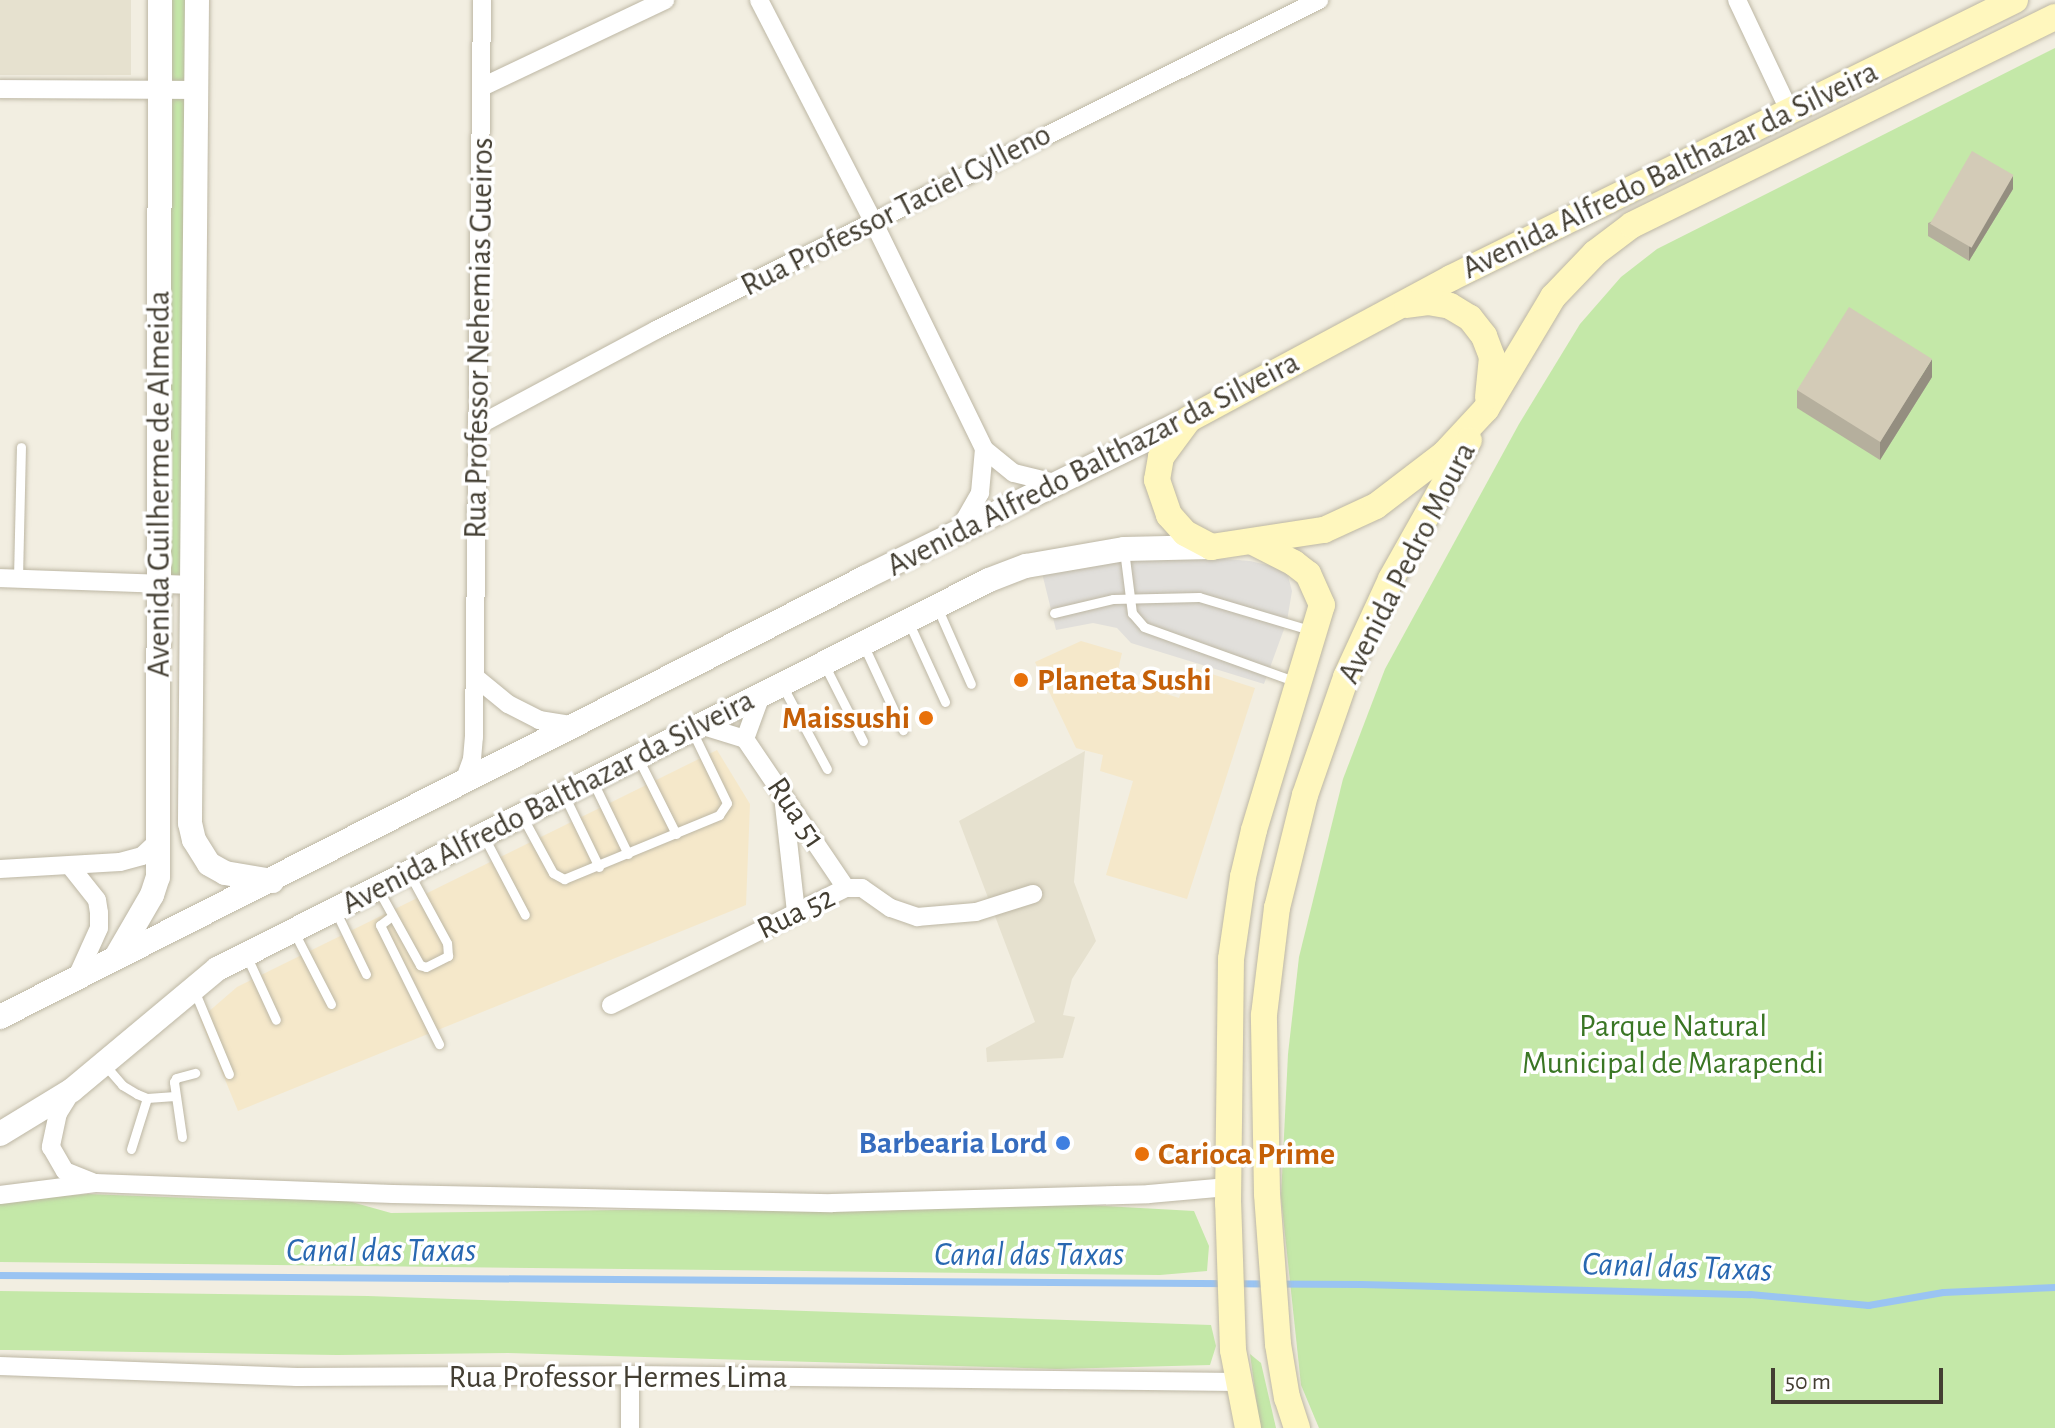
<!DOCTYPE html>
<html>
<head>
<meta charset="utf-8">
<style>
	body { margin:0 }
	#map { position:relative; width:2055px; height:1428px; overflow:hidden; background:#f2eee1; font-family:"Alegreya Sans",sans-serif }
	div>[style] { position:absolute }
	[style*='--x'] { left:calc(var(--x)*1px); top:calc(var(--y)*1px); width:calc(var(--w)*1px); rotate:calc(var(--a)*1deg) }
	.residential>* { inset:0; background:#e6e1cf; transform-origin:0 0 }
	.commercial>* { inset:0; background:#f5e8ca }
	.green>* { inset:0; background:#c4e8a8; transform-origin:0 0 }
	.parking>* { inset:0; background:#e1dfdb }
	.stream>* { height:7px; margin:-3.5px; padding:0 3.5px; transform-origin:3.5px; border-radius:3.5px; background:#9ac4f2 }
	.roads { filter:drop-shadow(0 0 2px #bdb7a4) drop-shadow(0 0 2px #bdb7a4) }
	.service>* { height:9px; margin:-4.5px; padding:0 4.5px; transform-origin:4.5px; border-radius:4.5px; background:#fff }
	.minor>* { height:18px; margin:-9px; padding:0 9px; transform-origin:9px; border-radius:9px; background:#fff }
	.tertiary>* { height:24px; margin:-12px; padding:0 12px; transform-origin:12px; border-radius:12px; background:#fff }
	.secondary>* { height:26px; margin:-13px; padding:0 13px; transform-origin:13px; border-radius:13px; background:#fff7be }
	.wall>* { inset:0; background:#b5af9d }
	.shaded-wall>* { inset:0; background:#948e80 }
	.building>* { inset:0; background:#d3cbb7; transform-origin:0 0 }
	.dots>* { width:22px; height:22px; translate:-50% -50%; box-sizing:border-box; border:4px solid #fff; border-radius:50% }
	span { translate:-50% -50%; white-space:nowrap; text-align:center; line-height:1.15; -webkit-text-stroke:7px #fff; paint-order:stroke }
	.street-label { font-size:32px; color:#433e32 }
	.food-label { font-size:32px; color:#c56008; font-weight:700 }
	.left { translate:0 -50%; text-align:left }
	.right { translate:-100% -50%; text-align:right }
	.park-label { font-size:32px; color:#3a7624 }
	.shop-label { font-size:32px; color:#366cbe; font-weight:700 }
	.water-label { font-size:34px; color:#2968b1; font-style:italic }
	.scale { position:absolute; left:1771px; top:1368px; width:172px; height:36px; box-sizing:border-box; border:4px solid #433e32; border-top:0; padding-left:10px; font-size:24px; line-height:28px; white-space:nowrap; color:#433e32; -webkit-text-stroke:6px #fff; paint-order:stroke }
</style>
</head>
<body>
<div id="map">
	<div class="residential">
		<div style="left:0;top:0;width:131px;height:75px"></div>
		<div style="clip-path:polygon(1085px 751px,1074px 882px,1096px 941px,1072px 979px,1063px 1015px,1075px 1017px,1063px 1058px,987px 1062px,986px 1048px,1035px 1022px,959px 821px)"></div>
	</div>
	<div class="commercial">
		<div style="clip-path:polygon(1081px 641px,1122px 653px,1116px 678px,1179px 698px,1190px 667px,1255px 688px,1187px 899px,1106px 875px,1133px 781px,1100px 771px,1103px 755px,1076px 748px,1035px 662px)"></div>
		<div style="clip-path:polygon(717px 750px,750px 804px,746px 905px,238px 1111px,200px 1019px,237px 987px)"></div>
	</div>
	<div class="green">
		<div style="left:160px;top:0;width:37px;height:584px"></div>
		<div style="clip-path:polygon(2055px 48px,2055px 1428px,1319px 1428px,1301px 1385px,1281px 1197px,1288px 1054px,1299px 957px,1343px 779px,1385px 669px,1519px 424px,1580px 324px,1621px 277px,1657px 249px)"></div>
		<div style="clip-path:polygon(88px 1194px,243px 1200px,334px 1197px,391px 1213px,1069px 1204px,1194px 1211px,1209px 1246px,1207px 1271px,1160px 1275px,0 1262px,0 1201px)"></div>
		<div style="clip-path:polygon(0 1291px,368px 1296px,1211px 1325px,1216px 1346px,1210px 1365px,1057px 1369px,508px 1353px,337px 1355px,8px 1350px,0 1350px)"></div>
		<div style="clip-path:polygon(1250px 1354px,1261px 1363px,1276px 1428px,1260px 1428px)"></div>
	</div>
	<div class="parking">
		<div style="clip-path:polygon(1187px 556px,1250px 561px,1280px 568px,1288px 576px,1292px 591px,1287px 621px,1264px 684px,1131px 643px,1117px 628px,1093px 623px,1056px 630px,1042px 573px,1100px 561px)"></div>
	</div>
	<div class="stream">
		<div style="--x:0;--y:1275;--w:1361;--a:0.38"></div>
		<div style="--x:1361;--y:1284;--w:389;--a:1.5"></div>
		<div style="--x:1750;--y:1294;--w:119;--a:5.3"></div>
		<div style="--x:1868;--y:1305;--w:76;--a:-9.8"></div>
		<div style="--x:1943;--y:1292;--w:112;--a:-2.6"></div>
	</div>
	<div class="roads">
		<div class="service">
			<div style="--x:1124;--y:550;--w:64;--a:82.8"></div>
			<div style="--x:1132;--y:613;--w:18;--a:49"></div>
			<div style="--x:1144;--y:627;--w:163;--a:19.8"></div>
			<div style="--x:18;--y:578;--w:131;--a:-88.7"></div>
			<div style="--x:937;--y:607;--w:84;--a:66.2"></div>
			<div style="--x:1054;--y:613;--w:61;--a:-13.3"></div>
			<div style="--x:1113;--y:599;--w:86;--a:-1.3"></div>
			<div style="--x:1199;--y:597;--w:119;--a:16.6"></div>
			<div style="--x:908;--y:621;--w:89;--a:65.4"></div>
			<div style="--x:863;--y:644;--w:95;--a:65.1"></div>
			<div style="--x:825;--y:666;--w:84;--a:63.1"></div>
			<div style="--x:783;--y:687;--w:93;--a:61.8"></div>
			<div style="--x:638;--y:758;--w:85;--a:63.4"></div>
			<div style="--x:593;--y:782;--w:80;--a:64.1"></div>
			<div style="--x:564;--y:795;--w:80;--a:64.1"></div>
			<div style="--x:522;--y:816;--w:65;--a:61.5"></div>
			<div style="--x:553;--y:873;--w:13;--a:29"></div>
			<div style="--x:564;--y:879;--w:168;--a:-22.4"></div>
			<div style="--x:719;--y:815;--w:14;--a:-56"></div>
			<div style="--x:727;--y:803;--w:80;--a:-115.9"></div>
			<div style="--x:483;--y:835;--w:90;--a:62.3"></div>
			<div style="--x:379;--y:891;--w:85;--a:61"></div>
			<div style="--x:420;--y:965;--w:6;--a:18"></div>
			<div style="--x:426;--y:967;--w:25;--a:-27"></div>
			<div style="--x:448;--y:956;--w:13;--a:-94"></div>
			<div style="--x:447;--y:943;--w:80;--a:-118.5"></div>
			<div style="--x:336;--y:912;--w:69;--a:64.2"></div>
			<div style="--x:392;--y:916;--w:15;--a:143"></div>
			<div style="--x:380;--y:925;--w:133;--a:63.6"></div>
			<div style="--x:294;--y:932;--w:81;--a:62.8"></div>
			<div style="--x:247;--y:957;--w:69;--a:65.3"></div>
			<div style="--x:194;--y:990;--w:91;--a:67.4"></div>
			<div style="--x:104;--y:1064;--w:28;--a:49"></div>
			<div style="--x:122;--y:1085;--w:17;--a:31"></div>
			<div style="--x:137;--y:1094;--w:11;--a:22"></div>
			<div style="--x:147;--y:1098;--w:28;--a:-4"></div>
			<div style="--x:182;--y:1137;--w:56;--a:-98.3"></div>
			<div style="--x:174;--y:1082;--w:4;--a:-63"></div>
			<div style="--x:176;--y:1078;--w:20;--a:-15"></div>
			<div style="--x:131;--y:1149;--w:53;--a:-72.6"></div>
		</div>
		<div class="minor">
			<div style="--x:759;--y:0;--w:249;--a:62.7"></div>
			<div style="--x:873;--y:221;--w:254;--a:64"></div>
			<div style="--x:984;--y:449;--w:38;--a:39"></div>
			<div style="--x:1014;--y:473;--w:42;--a:13.7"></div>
			<div style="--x:1737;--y:0;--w:122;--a:64.7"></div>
			<div style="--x:482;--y:87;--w:203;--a:-25.4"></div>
			<div style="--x:0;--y:89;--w:196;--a:0.3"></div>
			<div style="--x:477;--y:426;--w:203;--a:-28.2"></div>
			<div style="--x:656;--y:330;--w:741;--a:-26.46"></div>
			<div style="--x:959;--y:530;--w:43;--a:-60.4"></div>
			<div style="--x:980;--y:493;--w:44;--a:-84.8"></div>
			<div style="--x:0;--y:578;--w:191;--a:2.1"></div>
			<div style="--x:475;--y:677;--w:43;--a:39.3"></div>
			<div style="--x:508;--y:704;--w:35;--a:27"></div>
			<div style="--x:539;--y:720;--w:38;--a:9"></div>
			<div style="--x:703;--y:726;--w:44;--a:17.2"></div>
			<div style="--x:745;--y:739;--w:180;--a:55.9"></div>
			<div style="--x:745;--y:739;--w:47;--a:-70"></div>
			<div style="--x:463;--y:784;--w:27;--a:-70"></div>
			<div style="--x:472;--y:759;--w:22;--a:-85"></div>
			<div style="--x:474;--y:737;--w:737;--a:-89.38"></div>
			<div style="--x:783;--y:796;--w:117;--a:83.6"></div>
			<div style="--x:70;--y:866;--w:43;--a:51.5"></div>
			<div style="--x:97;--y:900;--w:13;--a:81"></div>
			<div style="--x:99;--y:913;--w:15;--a:90"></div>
			<div style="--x:99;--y:928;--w:56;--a:114.3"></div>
			<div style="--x:0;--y:869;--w:120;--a:-3.3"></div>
			<div style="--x:120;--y:862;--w:23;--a:-15"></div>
			<div style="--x:142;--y:856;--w:23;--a:-43"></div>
			<div style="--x:611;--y:1005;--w:263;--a:-26.5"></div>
			<div style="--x:846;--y:888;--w:16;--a:0"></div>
			<div style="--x:862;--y:888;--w:35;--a:35"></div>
			<div style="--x:891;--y:908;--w:28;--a:19"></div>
			<div style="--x:917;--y:917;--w:59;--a:-4.8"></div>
			<div style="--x:976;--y:912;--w:60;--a:-17.5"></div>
			<div style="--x:70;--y:1094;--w:22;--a:122"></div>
			<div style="--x:58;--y:1113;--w:35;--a:102"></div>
			<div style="--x:51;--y:1147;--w:28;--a:60"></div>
			<div style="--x:65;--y:1171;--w:29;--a:22"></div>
			<div style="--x:0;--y:1195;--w:96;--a:-7.2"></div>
			<div style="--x:95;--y:1183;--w:298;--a:2.1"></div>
			<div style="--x:393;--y:1194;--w:439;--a:1.2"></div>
			<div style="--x:832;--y:1203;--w:317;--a:-1.6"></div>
			<div style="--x:1149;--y:1194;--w:79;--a:-5.1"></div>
			<div style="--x:0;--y:1366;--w:297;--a:2.1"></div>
			<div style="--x:297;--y:1377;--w:333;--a:-0.3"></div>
			<div style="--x:630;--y:1375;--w:607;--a:0.66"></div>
			<div style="--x:630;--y:1375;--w:53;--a:90"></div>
		</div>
		<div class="tertiary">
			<div style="--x:197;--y:0;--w:823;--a:90.49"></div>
			<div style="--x:190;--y:823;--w:17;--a:77"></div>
			<div style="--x:194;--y:840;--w:28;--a:58"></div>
			<div style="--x:209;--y:864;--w:18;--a:29"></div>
			<div style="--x:225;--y:873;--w:48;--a:9.7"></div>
			<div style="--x:116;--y:957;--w:72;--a:-59.9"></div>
			<div style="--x:152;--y:895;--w:19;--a:-72"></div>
			<div style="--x:158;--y:877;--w:877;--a:-89.87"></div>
			<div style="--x:0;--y:1017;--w:971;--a:-26.93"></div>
			<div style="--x:866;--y:577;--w:360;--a:-26.1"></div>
			<div style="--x:0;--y:1134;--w:84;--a:-31.4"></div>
			<div style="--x:72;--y:1090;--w:189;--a:-39.8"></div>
			<div style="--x:217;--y:969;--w:864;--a:-26.74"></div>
			<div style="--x:989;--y:580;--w:40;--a:-21"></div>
			<div style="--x:1026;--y:566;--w:99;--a:-9.8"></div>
			<div style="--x:1124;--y:549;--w:87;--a:-1.3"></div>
		</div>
		<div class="secondary">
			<div style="--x:2015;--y:0;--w:629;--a:153.76"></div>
			<div style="--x:1451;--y:278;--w:298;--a:151.7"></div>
			<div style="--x:1189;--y:419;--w:47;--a:126.4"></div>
			<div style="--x:1161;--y:457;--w:23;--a:100"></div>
			<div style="--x:1157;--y:480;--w:37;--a:71"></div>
			<div style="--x:1169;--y:515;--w:24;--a:48"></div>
			<div style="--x:1185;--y:533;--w:30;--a:28"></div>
			<div style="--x:1211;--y:547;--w:114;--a:-8.6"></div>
			<div style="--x:1324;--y:530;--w:57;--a:-24.8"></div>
			<div style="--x:1376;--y:506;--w:86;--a:-37.4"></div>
			<div style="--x:1444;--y:454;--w:62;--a:-47"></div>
			<div style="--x:1486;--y:409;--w:131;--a:-59.1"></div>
			<div style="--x:1553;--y:297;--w:61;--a:-46.3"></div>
			<div style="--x:1595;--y:253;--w:46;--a:-37.1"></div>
			<div style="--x:1632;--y:225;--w:471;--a:-26.2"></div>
			<div style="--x:1407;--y:305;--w:21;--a:-8"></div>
			<div style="--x:1428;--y:302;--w:22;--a:10"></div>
			<div style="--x:1450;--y:306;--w:23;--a:31"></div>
			<div style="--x:1470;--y:318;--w:23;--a:52"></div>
			<div style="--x:1484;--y:336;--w:22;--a:69"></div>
			<div style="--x:1492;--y:357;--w:40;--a:95.7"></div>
			<div style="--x:1248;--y:1428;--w:79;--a:-100.9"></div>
			<div style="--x:1233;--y:1350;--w:147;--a:-91.9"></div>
			<div style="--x:1228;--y:1203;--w:244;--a:-89.3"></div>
			<div style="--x:1231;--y:959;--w:83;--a:-81.7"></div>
			<div style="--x:1243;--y:877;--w:48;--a:-76.8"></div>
			<div style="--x:1254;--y:830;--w:235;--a:-73.2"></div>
			<div style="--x:1322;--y:605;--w:34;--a:-114"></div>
			<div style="--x:1308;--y:574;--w:18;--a:-142"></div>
			<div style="--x:1294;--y:563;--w:44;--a:-152.9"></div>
			<div style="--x:1297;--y:1428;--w:32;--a:-108"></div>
			<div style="--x:1287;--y:1398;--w:55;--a:-99.5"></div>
			<div style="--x:1278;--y:1344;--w:150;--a:-94.2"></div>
			<div style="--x:1267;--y:1194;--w:179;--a:-91"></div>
			<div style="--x:1264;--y:1015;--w:108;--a:-83.1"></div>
			<div style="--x:1277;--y:908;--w:116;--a:-76.1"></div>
			<div style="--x:1305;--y:795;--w:125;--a:-70.8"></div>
			<div style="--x:1346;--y:677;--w:108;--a:-65.3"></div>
			<div style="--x:1391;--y:579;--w:159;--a:-60.7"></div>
		</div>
	</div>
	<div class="wall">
		<div style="clip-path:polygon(2013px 189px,1969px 261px,1928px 236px,1928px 223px)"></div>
		<div style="clip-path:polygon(1932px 377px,1880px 460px,1797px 408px,1797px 390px)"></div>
	</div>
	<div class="shaded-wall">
		<div style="clip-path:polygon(2013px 175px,2013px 189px,1969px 261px,1969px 247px)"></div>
		<div style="clip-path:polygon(1932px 359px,1932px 377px,1880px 460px,1880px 442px)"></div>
	</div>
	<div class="building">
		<div style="left:1972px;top:151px;width:48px;height:84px;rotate:30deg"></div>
		<div style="left:1849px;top:307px;width:98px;height:98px;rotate:32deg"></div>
	</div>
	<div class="dots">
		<div style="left:1021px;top:680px;background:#e8710a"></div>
		<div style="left:926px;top:718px;background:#e8710a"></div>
		<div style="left:1063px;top:1143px;background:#3f7fe0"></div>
		<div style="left:1142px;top:1154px;background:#e8710a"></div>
	</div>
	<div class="street-label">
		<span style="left:1670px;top:170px;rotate:-26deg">Avenida Alfredo Balthazar da Silveira</span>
		<span style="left:896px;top:210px;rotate:-27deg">Rua Professor Taciel Cylleno</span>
		<span style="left:479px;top:338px;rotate:-89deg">Rua Professor Nehemias Gueiros</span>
		<span style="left:1093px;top:464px;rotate:-27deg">Avenida Alfredo Balthazar da Silveira</span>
		<span style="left:159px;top:484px;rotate:-90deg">Avenida Guilherme de Almeida</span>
		<span style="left:1407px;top:563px;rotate:-63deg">Avenida Pedro Moura</span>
		<span style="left:548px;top:802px;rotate:-27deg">Avenida Alfredo Balthazar da Silveira</span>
		<span style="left:796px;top:813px;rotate:56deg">Rua 51</span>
		<span style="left:796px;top:913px;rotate:-26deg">Rua 52</span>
		<span style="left:618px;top:1377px">Rua Professor Hermes Lima</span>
	</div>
	<div class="food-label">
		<span class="left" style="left:1037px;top:680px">Planeta Sushi</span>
		<span class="right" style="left:910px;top:718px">Maissushi</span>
		<span class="left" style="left:1158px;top:1154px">Carioca Prime</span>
	</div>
	<div class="park-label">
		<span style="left:1673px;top:1045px">Parque Natural<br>Municipal de Marapendi</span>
	</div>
	<div class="shop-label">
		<span class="right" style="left:1047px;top:1143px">Barbearia Lord</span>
	</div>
	<div class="water-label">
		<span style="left:381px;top:1252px">Canal das Taxas</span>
		<span style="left:1029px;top:1256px">Canal das Taxas</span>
		<span style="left:1677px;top:1268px;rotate:2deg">Canal das Taxas</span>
	</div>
	<div class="scale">50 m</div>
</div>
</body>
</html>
